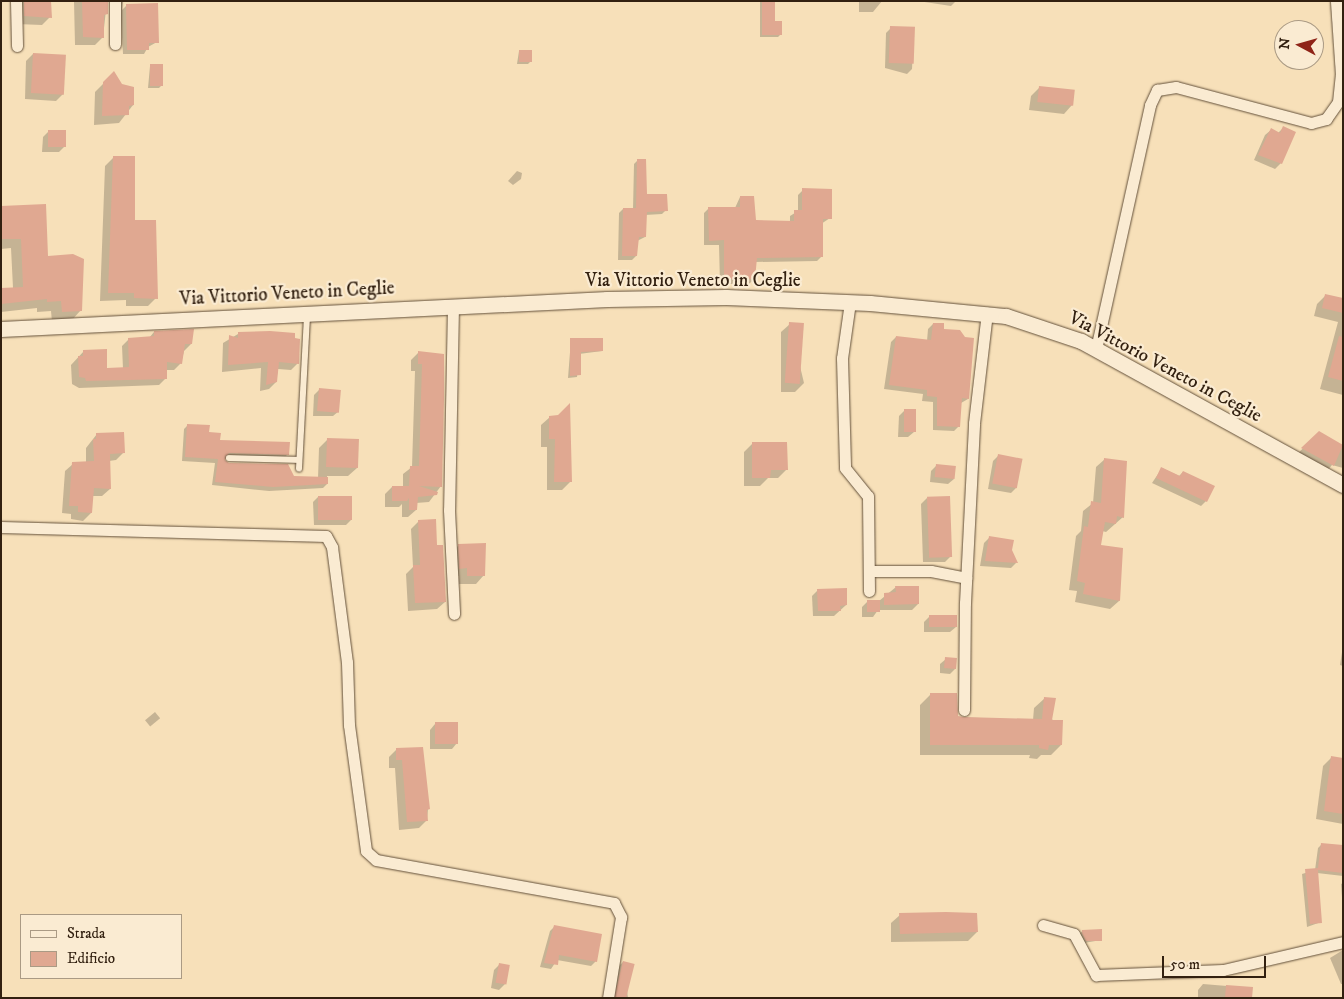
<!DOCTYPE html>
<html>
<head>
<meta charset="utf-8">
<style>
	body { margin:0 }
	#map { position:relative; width:1344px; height:999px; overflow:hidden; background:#f7e0b9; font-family:"IM FELL DW Pica",serif }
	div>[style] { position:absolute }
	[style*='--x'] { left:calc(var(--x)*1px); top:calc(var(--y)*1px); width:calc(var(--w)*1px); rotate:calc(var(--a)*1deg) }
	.shadow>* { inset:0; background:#0003; transform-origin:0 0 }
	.building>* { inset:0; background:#e0a891; transform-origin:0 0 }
	.roads { filter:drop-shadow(0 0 1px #63503a) drop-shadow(0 0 1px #63503a) }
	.service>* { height:5.5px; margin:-2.75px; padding:0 2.75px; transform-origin:2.75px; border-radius:2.75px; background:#faebd2 }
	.minor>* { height:11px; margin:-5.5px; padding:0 5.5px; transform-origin:5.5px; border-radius:5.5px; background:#faebd2 }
	.secondary>* { height:15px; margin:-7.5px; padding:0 7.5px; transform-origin:7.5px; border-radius:7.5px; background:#faebd2 }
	span { translate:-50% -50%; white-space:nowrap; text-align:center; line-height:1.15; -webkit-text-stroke:4.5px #faebd2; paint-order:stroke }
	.street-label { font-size:19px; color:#322010 }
	.frame { position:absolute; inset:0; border:2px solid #322010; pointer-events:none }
	.legend { position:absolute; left:20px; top:914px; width:162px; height:65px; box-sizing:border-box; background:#faebd2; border:1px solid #aa9a84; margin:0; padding:6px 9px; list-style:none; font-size:15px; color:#322010 }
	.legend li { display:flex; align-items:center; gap:10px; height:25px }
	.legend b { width:25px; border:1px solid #aa9a84 }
	.north { position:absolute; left:1274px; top:20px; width:50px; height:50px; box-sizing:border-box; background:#faebd2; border:1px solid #aa9a84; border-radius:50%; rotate:276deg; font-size:14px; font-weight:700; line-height:20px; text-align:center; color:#322010 }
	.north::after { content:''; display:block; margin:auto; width:18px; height:22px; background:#8f2418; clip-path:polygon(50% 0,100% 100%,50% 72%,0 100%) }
	.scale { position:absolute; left:1162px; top:956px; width:104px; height:22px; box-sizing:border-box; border:2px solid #322010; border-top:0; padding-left:6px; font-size:15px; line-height:18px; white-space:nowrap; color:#322010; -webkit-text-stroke:4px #faebd2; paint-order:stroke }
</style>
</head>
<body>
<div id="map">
	<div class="shadow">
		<div style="clip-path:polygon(15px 1px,50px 1px,50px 17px,42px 25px,16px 24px)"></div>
		<div style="clip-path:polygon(56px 1px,107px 1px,103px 37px,95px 45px,75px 45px,74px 2px)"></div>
		<div style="clip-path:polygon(123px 1px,122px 10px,127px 5px,157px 42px,148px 47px,144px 54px,123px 54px,120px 3px)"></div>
		<div style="clip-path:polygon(760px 1px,773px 1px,773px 23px,781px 34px,778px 37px,760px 37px)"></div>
		<div style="clip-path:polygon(859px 1px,882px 1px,873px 12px,859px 12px)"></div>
		<div style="clip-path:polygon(918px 1px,956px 1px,951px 6px)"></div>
		<div style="clip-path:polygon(891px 28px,914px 28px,912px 69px,907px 74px,885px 68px,886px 33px)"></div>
		<div style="clip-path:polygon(519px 51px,530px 62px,528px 64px,517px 64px)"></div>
		<div style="clip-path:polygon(33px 54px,63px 94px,56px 101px,25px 99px,26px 61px)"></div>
		<div style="clip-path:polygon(150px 66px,161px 86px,159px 88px,148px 88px)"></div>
		<div style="clip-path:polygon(104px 83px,133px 105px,119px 123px,94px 125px,95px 92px)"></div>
		<div style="clip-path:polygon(1040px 87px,1072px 105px,1064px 114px,1029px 110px,1031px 96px)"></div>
		<div style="clip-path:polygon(1283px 128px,1281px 163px,1275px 169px,1254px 160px,1265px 135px,1271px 130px,1278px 133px)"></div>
		<div style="clip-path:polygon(48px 132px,65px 146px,59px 152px,42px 152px,43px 137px)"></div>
		<div style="clip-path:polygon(114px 157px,156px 298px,148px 306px,126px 306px,126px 300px,100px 301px,105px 166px)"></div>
		<div style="clip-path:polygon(638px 160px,646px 196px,666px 210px,662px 214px,645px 215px,645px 237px,637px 241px,636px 256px,632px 260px,618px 260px,619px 213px,623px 209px,633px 209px,634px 164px)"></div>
		<div style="clip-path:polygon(517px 171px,522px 173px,521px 179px,513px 185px,508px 181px)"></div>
		<div style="clip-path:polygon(803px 190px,830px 218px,821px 224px,822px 256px,817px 261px,755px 262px,754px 279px,749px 284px,720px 284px,719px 245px,704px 245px,704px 213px,709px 208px,735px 208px,740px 197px,755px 221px,790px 222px,790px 216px,798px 211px,798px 195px)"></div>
		<div style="clip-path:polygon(1px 207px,47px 257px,81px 310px,71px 321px,52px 322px,51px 311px,37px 312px,37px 308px,1px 312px,1px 289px,13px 288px,11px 248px,1px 249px)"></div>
		<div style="clip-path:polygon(1326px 295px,1343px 299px,1343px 395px,1320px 389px,1338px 322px,1314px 316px,1317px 304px)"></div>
		<div style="clip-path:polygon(790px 324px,804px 383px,795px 392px,781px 392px,781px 332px)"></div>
		<div style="clip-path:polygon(933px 324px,943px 330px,968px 399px,961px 403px,959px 426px,954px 431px,933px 430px,933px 402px,922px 401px,923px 394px,884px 389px,891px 342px,896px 337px,927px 341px,928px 329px)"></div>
		<div style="clip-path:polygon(154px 332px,191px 344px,184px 351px,181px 363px,174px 370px,166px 370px,166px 378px,159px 385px,79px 388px,72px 384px,71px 365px,84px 351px,106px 370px,123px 369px,122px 346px,129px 339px,149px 338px)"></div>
		<div style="clip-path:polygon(238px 334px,298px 363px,291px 370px,278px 369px,276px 382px,269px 389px,260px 391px,261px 368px,222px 372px,223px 343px)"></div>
		<div style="clip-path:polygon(571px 339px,602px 351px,579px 354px,577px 377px,568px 378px)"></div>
		<div style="clip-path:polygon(418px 353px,443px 355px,441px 486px,429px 502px,416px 503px,416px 510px,408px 517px,402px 517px,402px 504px,399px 507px,385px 507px,385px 494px,392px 487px,403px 488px,403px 474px,412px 467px,415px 371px,411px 371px,411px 360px)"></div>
		<div style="clip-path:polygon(319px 390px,339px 411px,333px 416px,313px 416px,314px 395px)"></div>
		<div style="clip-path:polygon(905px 410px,914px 432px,908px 437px,898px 437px,899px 416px)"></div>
		<div style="clip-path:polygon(550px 417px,559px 417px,571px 481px,562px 490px,547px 490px,547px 447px,541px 447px,541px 425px)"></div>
		<div style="clip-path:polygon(187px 426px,219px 441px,288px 454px,284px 458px,225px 457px,223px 460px,228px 464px,293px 477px,318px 478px,319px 448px,328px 439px,357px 468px,348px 476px,327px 476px,327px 484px,323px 488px,269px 491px,212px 485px,215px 463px,182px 461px,184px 429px)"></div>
		<div style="clip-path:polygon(1319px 433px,1343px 446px,1343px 468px,1332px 465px,1326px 472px,1295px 456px)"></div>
		<div style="clip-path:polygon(97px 434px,123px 453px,116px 460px,109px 461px,110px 489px,102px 496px,92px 496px,91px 513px,83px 521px,71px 519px,71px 514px,62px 513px,65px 471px,73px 464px,86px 463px,86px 448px)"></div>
		<div style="clip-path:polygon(753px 443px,787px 469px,778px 478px,768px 478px,760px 486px,744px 486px,744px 452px)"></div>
		<div style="clip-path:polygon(998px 456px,1017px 487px,1011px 493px,988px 489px,993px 461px)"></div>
		<div style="clip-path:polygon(1105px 459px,1123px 517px,1106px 532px,1102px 531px,1100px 546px,1121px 549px,1119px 601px,1110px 609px,1075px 602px,1077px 591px,1069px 590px,1076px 536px,1081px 531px,1083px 511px,1093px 503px,1096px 467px)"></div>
		<div style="clip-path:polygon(937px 465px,954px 479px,948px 484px,930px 482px,931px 471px)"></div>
		<div style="clip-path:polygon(1162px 468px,1179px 476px,1183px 472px,1206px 501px,1201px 506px,1152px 483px)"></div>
		<div style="clip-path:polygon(318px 497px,351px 520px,346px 525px,314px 525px,313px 502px)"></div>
		<div style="clip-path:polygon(927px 498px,951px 556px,945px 562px,923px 562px,921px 504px)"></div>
		<div style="clip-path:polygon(419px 521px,445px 602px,437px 609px,408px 611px,406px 574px,413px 567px,411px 529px)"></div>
		<div style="clip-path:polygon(990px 537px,1011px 550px,1016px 563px,1011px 568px,980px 566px,984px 543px)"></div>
		<div style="clip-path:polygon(459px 545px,484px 575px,476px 584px,459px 584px,459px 576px,451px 576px,450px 554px)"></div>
		<div style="clip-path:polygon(896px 587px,918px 604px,912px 610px,878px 610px,873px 617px,862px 617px,862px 607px,868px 601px,879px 601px)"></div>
		<div style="clip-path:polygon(818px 590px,846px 605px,834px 616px,813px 616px,812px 596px)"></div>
		<div style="clip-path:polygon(930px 616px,956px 627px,950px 632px,924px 632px,924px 622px)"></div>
		<div style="clip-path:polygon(1343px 646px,1343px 666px,1340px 665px)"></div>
		<div style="clip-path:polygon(946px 659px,956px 668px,950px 674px,940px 673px,940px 664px)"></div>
		<div style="clip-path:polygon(930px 695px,956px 717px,1033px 720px,1034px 708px,1045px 698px,1061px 745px,1051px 755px,1041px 755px,1037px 759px,1029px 758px,1030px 755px,920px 755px,920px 705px)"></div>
		<div style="left:155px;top:712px;width:8px;height:13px;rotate:50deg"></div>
		<div style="clip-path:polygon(435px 724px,457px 743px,452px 749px,430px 749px,430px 730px)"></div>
		<div style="clip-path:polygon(397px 749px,428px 809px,427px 820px,419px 828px,399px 830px,395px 768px,389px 768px,389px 757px)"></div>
		<div style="clip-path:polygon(1331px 758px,1343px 759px,1343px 824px,1316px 819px,1323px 766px)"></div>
		<div style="clip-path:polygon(1321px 845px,1343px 847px,1343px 876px,1317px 873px,1321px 922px,1307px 927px,1302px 874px,1315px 870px,1318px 848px)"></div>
		<div style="clip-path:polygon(1343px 883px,1343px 912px,1341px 884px)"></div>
		<div style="clip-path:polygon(900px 915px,977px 932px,968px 941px,891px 942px,891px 923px)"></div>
		<div style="clip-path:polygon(555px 926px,596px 961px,591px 966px,557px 960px,551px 969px,540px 967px,550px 931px)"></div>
		<div style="clip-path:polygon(1083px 931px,1101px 940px,1084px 943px,1080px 933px)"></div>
		<div style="clip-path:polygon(1343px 950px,1343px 984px,1341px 984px,1330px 958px)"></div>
		<div style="clip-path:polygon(623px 962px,628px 998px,612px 998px,618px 967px)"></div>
		<div style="clip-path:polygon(500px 964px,505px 984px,499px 990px,491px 988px,494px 970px)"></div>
		<div style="clip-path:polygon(1203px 984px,1251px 988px,1250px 998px,1187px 998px,1198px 998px,1198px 990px)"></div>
	</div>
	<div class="building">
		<div style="clip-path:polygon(24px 1px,51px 1px,52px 18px,24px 16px)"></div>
		<div style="clip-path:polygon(82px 1px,108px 1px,108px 14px,104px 15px,104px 38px,83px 37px)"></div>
		<div style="clip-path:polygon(762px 1px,775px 1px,775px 21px,782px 21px,782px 35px,762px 35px)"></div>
		<div style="clip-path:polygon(158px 3px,159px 43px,149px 43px,149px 50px,127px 50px,126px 4px)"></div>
		<div style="left:890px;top:26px;width:25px;height:37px;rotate:2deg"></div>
		<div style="left:519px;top:50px;width:13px;height:12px"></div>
		<div style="left:33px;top:53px;width:33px;height:40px;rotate:3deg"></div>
		<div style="left:150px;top:64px;width:13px;height:22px"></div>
		<div style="clip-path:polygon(114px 71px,122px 84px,134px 87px,134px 105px,129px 106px,129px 115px,102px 116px,103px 82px)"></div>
		<div style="left:1039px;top:86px;width:36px;height:16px;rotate:6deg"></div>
		<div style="clip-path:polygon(1283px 126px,1296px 132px,1282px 164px,1258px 155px,1271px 128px,1280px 133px)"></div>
		<div style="left:48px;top:130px;width:18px;height:17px"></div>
		<div style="clip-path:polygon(113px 156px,135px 156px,135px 220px,156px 220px,158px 299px,134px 298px,134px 293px,108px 293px)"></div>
		<div style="clip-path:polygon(637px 159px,646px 159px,647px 194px,667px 194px,668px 211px,647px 212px,646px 237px,639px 237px,637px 256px,622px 256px,623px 208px,636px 208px)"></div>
		<div style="clip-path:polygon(802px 188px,832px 189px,832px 219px,823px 219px,823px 257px,757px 258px,755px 279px,724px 279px,724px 240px,709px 241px,708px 207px,740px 207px,740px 196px,754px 196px,756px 220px,794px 221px,794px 210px,802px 210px)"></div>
		<div style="clip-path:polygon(46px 204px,48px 256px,73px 254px,84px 259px,82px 311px,62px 312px,61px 301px,47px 302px,47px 299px,1px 304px,1px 288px,23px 287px,21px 239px,1px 239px,1px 206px)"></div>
		<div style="clip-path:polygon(1325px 294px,1343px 298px,1343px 313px,1322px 308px)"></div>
		<div style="left:789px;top:322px;width:15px;height:61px;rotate:4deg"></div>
		<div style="clip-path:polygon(933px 323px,944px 323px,944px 329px,960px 330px,965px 337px,974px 338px,969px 399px,962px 398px,960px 427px,937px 426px,937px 397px,927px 396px,927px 390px,889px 385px,896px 336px,931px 340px)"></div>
		<div style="clip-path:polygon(194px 329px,192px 344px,185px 344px,182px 364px,167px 362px,167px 379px,86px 381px,85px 378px,79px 377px,78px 356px,83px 356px,83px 350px,107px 349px,107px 368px,129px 367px,128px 338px,154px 336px,154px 331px)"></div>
		<div style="clip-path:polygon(270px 331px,295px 333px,295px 338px,300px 339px,299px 364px,279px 362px,277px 382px,266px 385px,268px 362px,228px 365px,229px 335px,238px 338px,238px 332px)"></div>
		<div style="clip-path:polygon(1339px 336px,1343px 337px,1343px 381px,1328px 377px)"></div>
		<div style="clip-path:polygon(570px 338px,603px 338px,603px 351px,581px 352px,581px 375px,570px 376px)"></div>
		<div style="clip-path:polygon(418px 351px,444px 354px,444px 399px,442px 487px,419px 486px,438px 492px,437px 495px,418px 497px,417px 510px,409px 510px,409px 498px,407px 501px,392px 501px,392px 486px,409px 486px,410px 466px,419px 466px,422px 364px,418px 364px)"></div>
		<div style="left:319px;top:388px;width:22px;height:23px;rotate:5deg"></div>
		<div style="clip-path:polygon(570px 403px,572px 482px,554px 482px,555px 439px,549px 439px,549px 416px,558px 415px)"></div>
		<div style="left:904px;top:409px;width:12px;height:23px"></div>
		<div style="clip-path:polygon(187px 424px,210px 425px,209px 432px,221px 433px,220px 440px,290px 442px,289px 455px,229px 453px,225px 460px,229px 463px,288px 464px,294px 476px,328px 477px,328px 484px,273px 487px,215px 482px,218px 459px,185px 457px)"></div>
		<div style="clip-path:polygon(1319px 431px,1343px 445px,1334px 466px,1301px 448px)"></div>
		<div style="clip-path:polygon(124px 432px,125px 453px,110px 454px,111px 489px,94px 488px,92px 513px,78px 512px,78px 506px,69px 506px,72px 462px,94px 461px,93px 439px,96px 439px,96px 433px)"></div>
		<div style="left:327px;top:438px;width:32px;height:29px;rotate:2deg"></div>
		<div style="clip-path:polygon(752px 442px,787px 442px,788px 470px,771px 470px,770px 478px,752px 478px)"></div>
		<div style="left:998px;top:454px;width:25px;height:30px;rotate:11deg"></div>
		<div style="clip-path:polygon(1104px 458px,1127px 461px,1124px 518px,1117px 516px,1116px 524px,1105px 522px,1101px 545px,1123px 548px,1120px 601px,1083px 594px,1085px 583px,1077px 581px,1084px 526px,1088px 527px,1091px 501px,1101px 503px)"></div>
		<div style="left:936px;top:464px;width:20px;height:13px;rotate:6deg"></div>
		<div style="clip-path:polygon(1161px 467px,1180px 476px,1183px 471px,1215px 486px,1207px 502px,1156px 478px)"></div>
		<div style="left:318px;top:496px;width:34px;height:24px"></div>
		<div style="left:950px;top:496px;width:61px;height:23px;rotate:88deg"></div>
		<div style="clip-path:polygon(436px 519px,437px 545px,443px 545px,446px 602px,415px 603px,413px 565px,420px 565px,418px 520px)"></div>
		<div style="clip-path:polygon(989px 536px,1014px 540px,1012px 550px,1018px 563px,985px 561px)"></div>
		<div style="clip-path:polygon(486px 543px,485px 576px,467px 576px,467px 568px,459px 569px,458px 544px)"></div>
		<div style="clip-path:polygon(895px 586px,919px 586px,919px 604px,884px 605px,884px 593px,896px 592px)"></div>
		<div style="clip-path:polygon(847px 588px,847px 605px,840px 606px,841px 611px,818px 611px,817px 589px)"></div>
		<div style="left:867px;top:600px;width:13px;height:12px"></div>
		<div style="left:929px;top:615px;width:28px;height:12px"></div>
		<div style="left:945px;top:657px;width:12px;height:11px;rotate:5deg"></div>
		<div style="clip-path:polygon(930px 693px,957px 693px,958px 716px,963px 717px,1042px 719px,1044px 697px,1056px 698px,1052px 720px,1063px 720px,1062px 745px,1049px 745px,1048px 750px,1039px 748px,1039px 745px,930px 745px)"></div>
		<div style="left:458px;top:722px;width:22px;height:23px;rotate:90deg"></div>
		<div style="clip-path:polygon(423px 747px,430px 809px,427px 810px,428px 821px,407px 822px,402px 760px,396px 760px,396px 748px)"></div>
		<div style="clip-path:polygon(1331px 756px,1343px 758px,1343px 814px,1324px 811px)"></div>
		<div style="clip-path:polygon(1321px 843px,1343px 845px,1343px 873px,1318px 870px,1322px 923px,1310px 924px,1305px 869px,1318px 868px)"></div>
		<div style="clip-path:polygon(946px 912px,977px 913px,978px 932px,900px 934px,899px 913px)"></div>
		<div style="clip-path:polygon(554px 925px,602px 934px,597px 962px,559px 955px,558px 965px,544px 963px)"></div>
		<div style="clip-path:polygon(1102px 929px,1102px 941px,1086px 941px,1082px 933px,1082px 930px)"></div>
		<div style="left:623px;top:961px;width:12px;height:38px;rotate:14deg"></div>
		<div style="left:499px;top:963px;width:11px;height:20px;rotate:10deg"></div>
		<div style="clip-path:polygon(1226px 985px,1253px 987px,1252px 998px,1225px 998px)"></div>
	</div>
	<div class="roads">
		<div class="service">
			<div style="--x:229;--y:458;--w:70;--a:1.6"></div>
			<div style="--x:299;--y:469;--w:155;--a:-87"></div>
		</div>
		<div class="minor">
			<div style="--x:16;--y:1;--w:45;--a:88.7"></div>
			<div style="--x:115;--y:1;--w:43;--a:90"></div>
			<div style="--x:850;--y:302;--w:57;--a:98.1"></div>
			<div style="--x:842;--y:358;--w:110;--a:88.4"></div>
			<div style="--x:845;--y:468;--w:36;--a:51"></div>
			<div style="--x:868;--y:496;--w:95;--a:89.4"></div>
			<div style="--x:453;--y:306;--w:204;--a:91.1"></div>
			<div style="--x:449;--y:510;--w:104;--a:87.2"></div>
			<div style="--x:1096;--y:349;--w:250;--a:-77.5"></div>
			<div style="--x:1150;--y:105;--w:17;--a:-65"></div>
			<div style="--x:1157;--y:90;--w:19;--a:-9"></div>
			<div style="--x:1176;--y:87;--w:140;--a:14.9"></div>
			<div style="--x:1311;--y:123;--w:16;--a:-15"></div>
			<div style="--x:1326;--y:119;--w:21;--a:-55"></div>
			<div style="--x:1338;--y:102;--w:27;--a:-84"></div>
			<div style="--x:1341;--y:75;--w:74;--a:-93.9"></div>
			<div style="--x:1;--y:527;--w:325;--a:1.6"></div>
			<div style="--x:326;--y:536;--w:13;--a:61"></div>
			<div style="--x:332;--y:547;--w:116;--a:82.6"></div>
			<div style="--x:347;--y:662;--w:63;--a:88.2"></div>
			<div style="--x:349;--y:725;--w:127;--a:82.3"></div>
			<div style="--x:366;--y:851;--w:13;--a:42"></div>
			<div style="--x:376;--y:860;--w:242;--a:10.2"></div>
			<div style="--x:614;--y:903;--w:16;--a:63"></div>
			<div style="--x:621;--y:917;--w:82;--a:99.1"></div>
			<div style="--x:870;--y:571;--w:61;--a:0"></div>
			<div style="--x:931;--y:571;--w:36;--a:11"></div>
			<div style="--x:964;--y:710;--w:107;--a:-89.5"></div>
			<div style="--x:965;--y:603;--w:180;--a:-87.1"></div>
			<div style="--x:974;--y:423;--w:111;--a:-83.3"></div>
			<div style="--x:1043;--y:925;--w:32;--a:16"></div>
			<div style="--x:1074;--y:934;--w:47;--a:61.8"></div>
			<div style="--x:1096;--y:975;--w:127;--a:-2.3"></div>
			<div style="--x:1223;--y:970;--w:123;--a:-13.1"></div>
		</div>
		<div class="secondary">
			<div style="--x:1;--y:329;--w:607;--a:-2.83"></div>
			<div style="--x:607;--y:299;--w:119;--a:-1"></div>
			<div style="--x:726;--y:297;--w:144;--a:2.4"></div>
			<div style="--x:870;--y:303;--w:137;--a:5.5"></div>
			<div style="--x:1006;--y:316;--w:79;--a:18.4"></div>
			<div style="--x:1081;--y:341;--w:299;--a:28.8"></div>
		</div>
	</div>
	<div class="street-label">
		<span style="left:693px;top:281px">Via Vittorio Veneto in Ceglie</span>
		<span style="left:287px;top:294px;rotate:-3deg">Via Vittorio Veneto in Ceglie</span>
		<span style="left:1165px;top:367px;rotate:28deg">Via Vittorio Veneto in Ceglie</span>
	</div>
	<div class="frame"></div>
	<ul class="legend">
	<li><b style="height:6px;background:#faebd2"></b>Strada</li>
	<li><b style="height:14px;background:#e0a891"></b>Edificio</li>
	</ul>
	<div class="north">N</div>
	<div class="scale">50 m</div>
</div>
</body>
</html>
